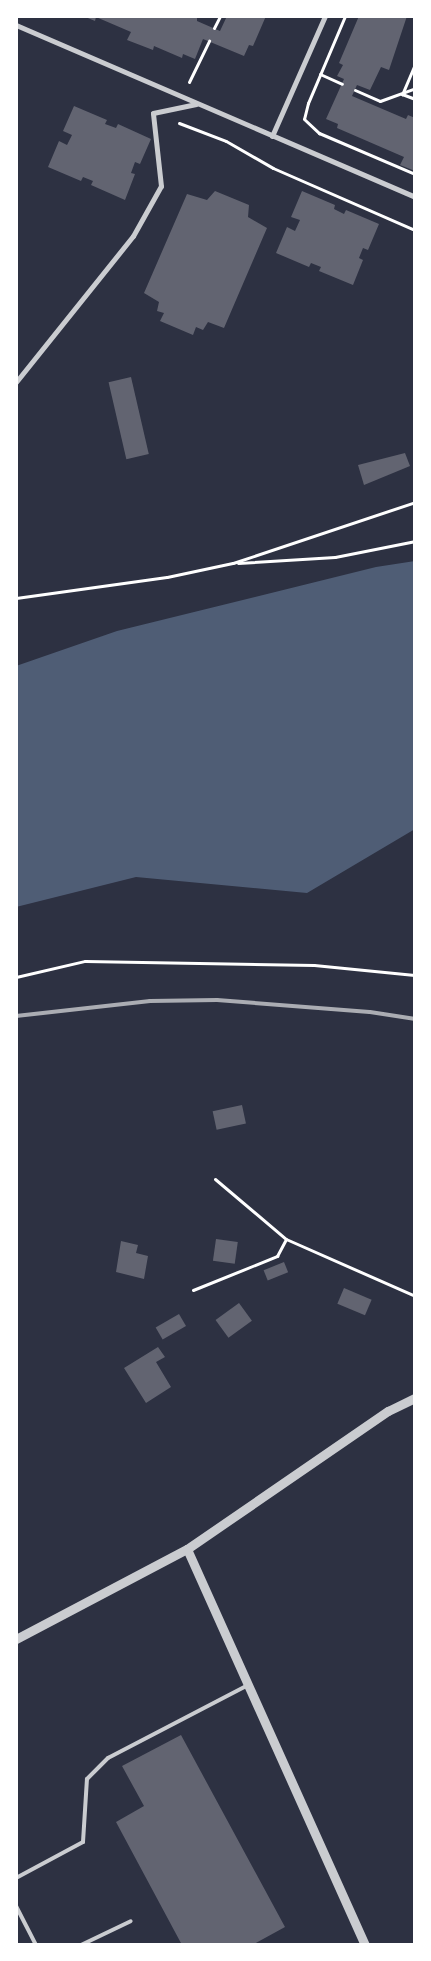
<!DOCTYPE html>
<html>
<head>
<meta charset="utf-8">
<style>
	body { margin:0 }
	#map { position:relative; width:431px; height:1961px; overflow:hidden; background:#2d3142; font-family:Poppins,sans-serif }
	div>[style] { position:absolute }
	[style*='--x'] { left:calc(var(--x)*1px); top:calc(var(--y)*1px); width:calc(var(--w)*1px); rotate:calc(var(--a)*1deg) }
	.water>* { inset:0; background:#4f5d75 }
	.building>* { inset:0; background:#626471; transform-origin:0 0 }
	.path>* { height:3px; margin:-1.5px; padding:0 1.5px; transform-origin:1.5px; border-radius:1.5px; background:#fff }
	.service>* { height:4px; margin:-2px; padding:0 2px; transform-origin:2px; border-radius:2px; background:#caccd0 }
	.minor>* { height:5px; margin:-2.5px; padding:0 2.5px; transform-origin:2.5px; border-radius:2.5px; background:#caccd0 }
	.tertiary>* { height:9px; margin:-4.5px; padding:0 4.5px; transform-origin:4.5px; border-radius:4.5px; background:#caccd0 }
	.rail>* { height:4px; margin:-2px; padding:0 2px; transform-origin:2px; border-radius:2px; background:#abadb3 }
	span { translate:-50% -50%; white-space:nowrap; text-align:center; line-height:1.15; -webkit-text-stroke:5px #fff; paint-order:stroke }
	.frame { position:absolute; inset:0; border:18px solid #fff; pointer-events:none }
</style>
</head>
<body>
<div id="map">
	<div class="water">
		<div style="clip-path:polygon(415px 561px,415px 829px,307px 893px,136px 877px,16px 907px,16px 666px,117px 631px,376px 567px)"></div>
	</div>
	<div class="building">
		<div style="clip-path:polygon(83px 16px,197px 16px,197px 21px,220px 31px,227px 16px,266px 16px,253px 46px,249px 45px,244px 56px,203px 39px,195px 59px,183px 54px,182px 58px,154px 46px,153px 50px,127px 40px,131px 32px,96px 17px,95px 21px)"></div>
		<div style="clip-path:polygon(359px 16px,407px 16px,389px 70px,381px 67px,370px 90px,357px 85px,352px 96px,406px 119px,408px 115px,415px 118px,415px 171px,400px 165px,404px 157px,337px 128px,338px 124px,326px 119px,344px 79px,337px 76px,343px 65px,339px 63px)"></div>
		<div style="clip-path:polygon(74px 106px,107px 120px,105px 124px,116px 128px,118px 124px,151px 139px,140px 164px,135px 162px,131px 173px,135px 174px,125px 200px,91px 185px,93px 181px,83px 177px,81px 181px,48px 167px,59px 141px,67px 145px,72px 135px,63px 131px)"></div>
		<div style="clip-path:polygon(215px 191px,249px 205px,248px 217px,267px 228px,224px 328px,208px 322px,203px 330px,196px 327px,193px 335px,160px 321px,164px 313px,157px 311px,159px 302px,144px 293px,187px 194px,207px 200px)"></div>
		<div style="clip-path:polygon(302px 191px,335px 205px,334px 209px,344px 214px,346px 210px,379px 224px,368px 250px,363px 248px,359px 258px,363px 260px,353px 285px,319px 271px,321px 267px,311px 263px,309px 267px,276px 253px,287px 227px,295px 231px,300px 220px,291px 217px)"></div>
		<div style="left:131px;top:377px;width:79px;height:23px;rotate:77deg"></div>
		<div style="clip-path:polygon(405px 453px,410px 466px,364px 485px,358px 465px)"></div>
		<div style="left:242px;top:1105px;width:19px;height:30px;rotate:78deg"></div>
		<div style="left:216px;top:1239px;width:22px;height:22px;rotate:8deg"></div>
		<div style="clip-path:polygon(121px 1241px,138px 1245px,136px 1253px,148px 1256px,144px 1279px,116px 1272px)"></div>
		<div style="left:284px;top:1262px;width:11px;height:22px;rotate:68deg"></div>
		<div style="left:344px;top:1288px;width:30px;height:17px;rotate:23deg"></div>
		<div style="left:239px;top:1303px;width:22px;height:29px;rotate:54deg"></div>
		<div style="left:179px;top:1314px;width:14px;height:27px;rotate:60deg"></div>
		<div style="clip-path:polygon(158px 1347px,165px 1357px,156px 1362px,171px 1387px,146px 1403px,124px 1368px)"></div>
		<div style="clip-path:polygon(181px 1735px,285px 1927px,252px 1945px,182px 1945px,116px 1822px,144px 1806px,122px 1766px)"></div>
	</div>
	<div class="path">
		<div style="--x:345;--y:16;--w:95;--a:113"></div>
		<div style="--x:308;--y:103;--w:16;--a:104"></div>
		<div style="--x:304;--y:119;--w:21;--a:43"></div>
		<div style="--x:319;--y:133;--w:104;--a:23.1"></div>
		<div style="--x:214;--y:28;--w:13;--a:-63"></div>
		<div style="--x:415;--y:64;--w:33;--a:113"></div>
		<div style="--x:402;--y:94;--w:14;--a:21"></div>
		<div style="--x:320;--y:74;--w:24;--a:24"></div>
		<div style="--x:189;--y:82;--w:46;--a:-64"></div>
		<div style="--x:355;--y:90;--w:27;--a:24"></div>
		<div style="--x:380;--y:101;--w:37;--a:-20"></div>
		<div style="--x:179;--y:123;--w:50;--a:21"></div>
		<div style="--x:226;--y:141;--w:54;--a:29.9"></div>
		<div style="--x:273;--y:168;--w:155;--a:23.6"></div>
		<div style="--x:238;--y:563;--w:97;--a:-3.5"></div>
		<div style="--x:335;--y:557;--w:82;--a:-11.3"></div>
		<div style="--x:16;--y:598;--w:152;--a:-7.9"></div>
		<div style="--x:167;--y:577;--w:67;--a:-12"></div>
		<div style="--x:233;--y:563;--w:192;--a:-18.5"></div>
		<div style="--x:16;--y:977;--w:71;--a:-13.1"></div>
		<div style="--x:85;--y:961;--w:229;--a:1"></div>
		<div style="--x:314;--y:965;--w:101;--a:5.7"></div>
		<div style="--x:215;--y:1179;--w:93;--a:40.2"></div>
		<div style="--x:286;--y:1239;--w:141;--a:23.8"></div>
		<div style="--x:193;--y:1290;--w:91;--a:-22"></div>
		<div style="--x:277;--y:1256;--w:19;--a:-62"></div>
	</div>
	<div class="service">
		<div style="--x:16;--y:1878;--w:76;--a:-28.2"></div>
		<div style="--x:83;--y:1842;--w:63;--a:-86.4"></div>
		<div style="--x:87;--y:1779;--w:30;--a:-45"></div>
		<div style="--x:108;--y:1758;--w:158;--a:-27.5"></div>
		<div style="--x:16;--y:1906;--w:44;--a:62.9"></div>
		<div style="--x:81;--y:1945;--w:55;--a:-25.6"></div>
	</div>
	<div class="minor">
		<div style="--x:16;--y:25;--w:434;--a:23.3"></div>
		<div style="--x:272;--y:136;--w:131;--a:-66.2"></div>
		<div style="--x:16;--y:382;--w:187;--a:-51.3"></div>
		<div style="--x:133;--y:236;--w:57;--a:-60.8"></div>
		<div style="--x:161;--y:186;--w:73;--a:-96.3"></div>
		<div style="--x:153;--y:113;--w:44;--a:-11.8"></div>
	</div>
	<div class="tertiary">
		<div style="--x:187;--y:1549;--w:434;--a:65.8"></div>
		<div style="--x:16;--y:1639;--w:193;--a:-27.8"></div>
		<div style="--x:187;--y:1549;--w:244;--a:-34.5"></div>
		<div style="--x:388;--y:1411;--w:30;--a:-26"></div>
	</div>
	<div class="rail">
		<div style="--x:16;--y:1016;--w:135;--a:-6.4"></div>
		<div style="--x:150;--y:1001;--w:67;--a:-0.9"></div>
		<div style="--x:217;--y:1000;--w:153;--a:4.5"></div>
		<div style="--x:370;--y:1012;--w:46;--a:8.8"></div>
	</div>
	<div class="frame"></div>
</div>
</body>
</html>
